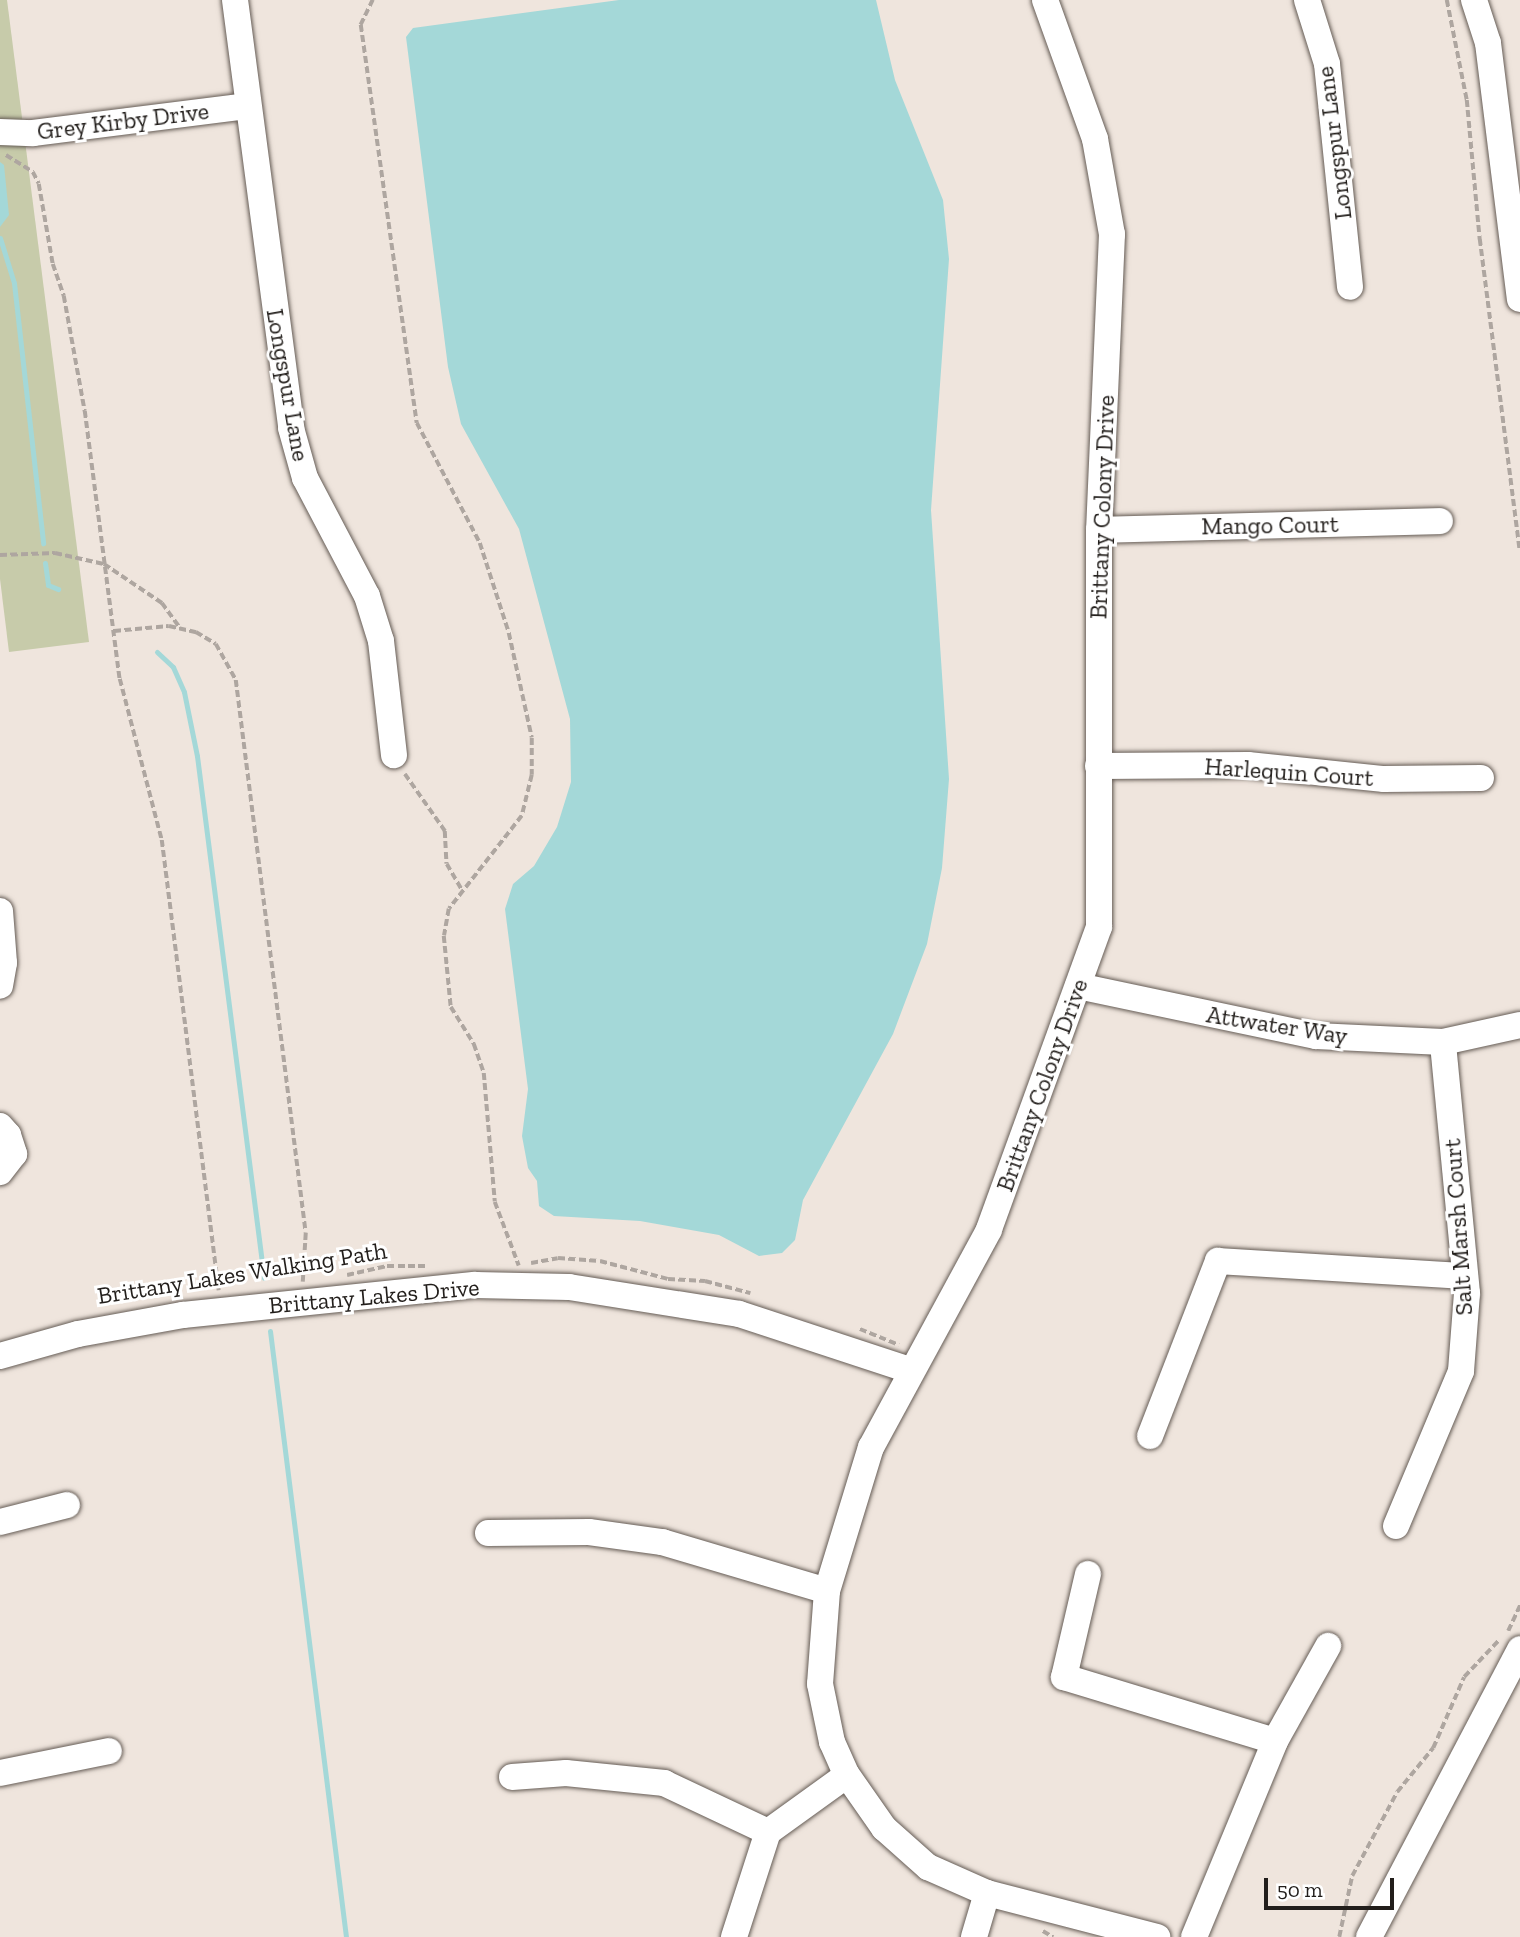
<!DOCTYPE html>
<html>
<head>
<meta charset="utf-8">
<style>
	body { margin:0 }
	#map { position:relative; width:1520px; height:1937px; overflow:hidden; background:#efe5dd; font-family:"Zilla Slab",serif }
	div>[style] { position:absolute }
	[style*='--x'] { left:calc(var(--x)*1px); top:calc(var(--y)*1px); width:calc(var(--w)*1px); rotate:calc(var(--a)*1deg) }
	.green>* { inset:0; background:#c7cbaa }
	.water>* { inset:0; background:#a4d8d8 }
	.stream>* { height:5px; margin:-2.5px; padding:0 2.5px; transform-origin:2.5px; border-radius:2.5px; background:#a4d8d8 }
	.path>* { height:3.5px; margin-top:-1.75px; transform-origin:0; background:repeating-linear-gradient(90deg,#aea6a0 0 7px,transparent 0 10.5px) }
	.roads { filter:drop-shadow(0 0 2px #655c55) drop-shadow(0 0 2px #655c55) }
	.minor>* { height:26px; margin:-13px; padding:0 13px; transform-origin:13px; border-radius:13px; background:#fff }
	span { translate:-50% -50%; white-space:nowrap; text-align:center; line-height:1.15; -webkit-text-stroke:6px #fff; paint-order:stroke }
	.street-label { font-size:24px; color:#221e1b }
	.scale { position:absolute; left:1264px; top:1878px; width:130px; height:32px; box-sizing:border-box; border:4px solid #221e1b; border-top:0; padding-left:9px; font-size:21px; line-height:24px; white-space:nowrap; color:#221e1b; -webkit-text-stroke:5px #fff; paint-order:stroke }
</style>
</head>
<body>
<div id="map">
	<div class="green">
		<div style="clip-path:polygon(0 0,7px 0,89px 642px,9px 652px,0 579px)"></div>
	</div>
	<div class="water">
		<div style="clip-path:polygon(619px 0,876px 0,895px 80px,943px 200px,949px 259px,931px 510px,949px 779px,942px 868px,927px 944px,893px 1034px,803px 1200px,795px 1240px,782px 1253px,759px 1256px,719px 1235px,640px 1221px,554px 1216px,539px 1206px,537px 1181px,528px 1168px,522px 1136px,528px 1089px,505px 909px,513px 884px,534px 866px,557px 827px,571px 782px,570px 719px,519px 529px,461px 424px,448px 367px,406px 37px,413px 28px)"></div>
		<div style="clip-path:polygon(0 162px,4px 165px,9px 215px,0 227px)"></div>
	</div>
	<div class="stream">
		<div style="--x:0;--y:238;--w:47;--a:72.7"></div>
		<div style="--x:14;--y:283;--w:262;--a:83.6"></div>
		<div style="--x:45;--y:563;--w:22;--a:82"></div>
		<div style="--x:48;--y:585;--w:11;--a:22"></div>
		<div style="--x:157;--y:652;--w:22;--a:43"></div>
		<div style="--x:173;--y:667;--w:27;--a:66"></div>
		<div style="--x:184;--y:692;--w:65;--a:78.5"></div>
		<div style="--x:197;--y:756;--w:526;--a:82.69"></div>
		<div style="--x:270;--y:1331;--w:611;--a:82.85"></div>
	</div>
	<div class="path">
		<div style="--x:373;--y:0;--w:28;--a:116"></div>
		<div style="--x:361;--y:25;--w:402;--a:82"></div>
		<div style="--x:417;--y:423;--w:136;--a:62.3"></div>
		<div style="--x:480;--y:543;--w:95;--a:72.1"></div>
		<div style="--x:509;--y:633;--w:107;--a:77.6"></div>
		<div style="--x:532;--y:738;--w:37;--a:90"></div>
		<div style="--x:532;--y:775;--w:42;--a:103.7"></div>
		<div style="--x:522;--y:816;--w:118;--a:128.1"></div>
		<div style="--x:449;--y:909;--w:27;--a:100"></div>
		<div style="--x:444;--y:936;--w:71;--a:84.4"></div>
		<div style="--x:451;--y:1007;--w:44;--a:58.1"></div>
		<div style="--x:474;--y:1044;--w:31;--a:71"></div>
		<div style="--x:484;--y:1073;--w:129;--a:85.1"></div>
		<div style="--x:495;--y:1202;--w:68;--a:69.4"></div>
		<div style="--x:1447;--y:0;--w:102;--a:78.7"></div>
		<div style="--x:1467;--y:100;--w:140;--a:84.7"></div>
		<div style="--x:1480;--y:239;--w:314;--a:82.7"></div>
		<div style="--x:6;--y:155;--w:32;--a:32"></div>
		<div style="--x:33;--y:172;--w:13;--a:63"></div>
		<div style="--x:39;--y:184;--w:81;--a:80.1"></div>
		<div style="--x:53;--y:264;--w:34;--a:71"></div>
		<div style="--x:64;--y:296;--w:117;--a:79.7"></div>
		<div style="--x:85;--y:411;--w:270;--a:82.6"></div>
		<div style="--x:120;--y:679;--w:166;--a:75.4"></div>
		<div style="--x:162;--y:840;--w:454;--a:82.8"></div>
		<div style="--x:0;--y:555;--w:55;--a:-2.1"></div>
		<div style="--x:55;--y:553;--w:50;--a:12.7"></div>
		<div style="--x:104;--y:564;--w:70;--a:33.9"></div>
		<div style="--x:162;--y:603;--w:32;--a:54"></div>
		<div style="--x:114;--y:631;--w:55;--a:-5.2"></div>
		<div style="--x:169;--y:626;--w:28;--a:13"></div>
		<div style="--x:196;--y:632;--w:23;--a:31"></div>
		<div style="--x:216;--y:644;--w:41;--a:60.9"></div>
		<div style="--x:236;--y:680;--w:557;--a:82.79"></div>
		<div style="--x:306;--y:1233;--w:49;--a:93.5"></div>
		<div style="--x:405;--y:774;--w:70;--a:54.9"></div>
		<div style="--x:445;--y:831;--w:33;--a:87"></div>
		<div style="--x:447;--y:864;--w:30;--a:60"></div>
		<div style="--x:531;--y:1263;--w:27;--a:-10"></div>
		<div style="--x:558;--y:1258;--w:42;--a:4.1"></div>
		<div style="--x:600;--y:1261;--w:70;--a:14.8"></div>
		<div style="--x:668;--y:1279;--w:37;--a:3"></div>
		<div style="--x:705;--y:1281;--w:47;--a:14.9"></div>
		<div style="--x:347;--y:1275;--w:41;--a:-12.7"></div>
		<div style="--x:387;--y:1266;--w:42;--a:0"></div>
		<div style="--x:860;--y:1329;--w:42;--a:22.3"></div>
		<div style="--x:1508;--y:1631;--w:29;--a:-65"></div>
		<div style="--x:1043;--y:1931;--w:12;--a:31"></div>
		<div style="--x:1339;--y:1937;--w:62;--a:-78"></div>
		<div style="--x:1352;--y:1876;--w:95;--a:-61.8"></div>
		<div style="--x:1397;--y:1792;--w:57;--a:-50.7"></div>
		<div style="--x:1433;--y:1748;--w:77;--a:-66.4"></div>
		<div style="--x:1464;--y:1677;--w:52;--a:-46.5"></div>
	</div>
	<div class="roads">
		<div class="minor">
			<div style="--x:235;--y:0;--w:432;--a:82.5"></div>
			<div style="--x:291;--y:428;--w:52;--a:74.4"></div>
			<div style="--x:305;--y:478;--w:133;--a:62.3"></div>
			<div style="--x:367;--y:596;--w:47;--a:72.7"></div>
			<div style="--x:381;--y:641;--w:115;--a:83.5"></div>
			<div style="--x:1045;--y:0;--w:148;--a:70.2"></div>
			<div style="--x:1095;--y:139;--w:97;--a:79.9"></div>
			<div style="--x:1112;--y:234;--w:296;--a:92.5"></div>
			<div style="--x:1099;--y:530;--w:397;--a:90"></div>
			<div style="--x:1099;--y:927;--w:322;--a:110"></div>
			<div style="--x:989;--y:1230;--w:247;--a:118.5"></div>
			<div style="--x:871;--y:1447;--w:151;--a:107"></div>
			<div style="--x:827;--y:1591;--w:93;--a:94.3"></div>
			<div style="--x:820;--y:1684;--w:59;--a:78.3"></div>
			<div style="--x:832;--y:1742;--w:36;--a:66"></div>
			<div style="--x:847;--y:1775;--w:65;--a:55.1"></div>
			<div style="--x:884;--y:1828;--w:59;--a:41.6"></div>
			<div style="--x:928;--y:1867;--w:64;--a:23.8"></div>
			<div style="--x:987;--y:1893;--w:176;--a:14.5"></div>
			<div style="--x:1307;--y:0;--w:67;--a:72.6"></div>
			<div style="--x:1327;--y:64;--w:224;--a:84.1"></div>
			<div style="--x:1474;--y:0;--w:45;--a:72"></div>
			<div style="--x:1488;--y:43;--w:258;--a:82.9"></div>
			<div style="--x:0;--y:132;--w:33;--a:2"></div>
			<div style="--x:33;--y:133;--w:215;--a:-7.2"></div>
			<div style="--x:1099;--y:530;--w:341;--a:-1.5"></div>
			<div style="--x:1098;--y:766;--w:150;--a:-0.4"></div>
			<div style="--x:1248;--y:765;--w:137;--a:5.9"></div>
			<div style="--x:1384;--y:779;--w:97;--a:-0.6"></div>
			<div style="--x:0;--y:911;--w:52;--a:85.6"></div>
			<div style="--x:4;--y:963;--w:23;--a:100"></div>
			<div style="--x:1078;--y:986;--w:243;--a:11.9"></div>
			<div style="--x:1316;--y:1036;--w:127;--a:2.7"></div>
			<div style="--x:1443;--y:1042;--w:79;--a:-12.4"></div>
			<div style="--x:0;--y:1126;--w:12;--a:48"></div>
			<div style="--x:8;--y:1135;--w:20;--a:72"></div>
			<div style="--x:14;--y:1154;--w:23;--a:128"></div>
			<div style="--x:0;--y:1356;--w:81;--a:-15.8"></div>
			<div style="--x:78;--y:1334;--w:107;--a:-10.3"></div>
			<div style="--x:183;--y:1315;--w:294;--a:-5.9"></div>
			<div style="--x:475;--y:1285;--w:94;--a:1.2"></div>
			<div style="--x:569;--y:1287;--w:172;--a:9"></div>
			<div style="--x:739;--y:1314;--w:179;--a:18.2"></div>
			<div style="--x:1150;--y:1436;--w:188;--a:-68.8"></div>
			<div style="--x:1218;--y:1261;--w:247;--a:3.5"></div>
			<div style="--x:0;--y:1522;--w:69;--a:-14.2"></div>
			<div style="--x:1396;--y:1526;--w:168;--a:-67.2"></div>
			<div style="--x:1461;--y:1371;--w:78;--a:-85.6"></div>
			<div style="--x:1467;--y:1293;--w:252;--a:-95.5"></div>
			<div style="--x:488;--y:1533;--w:101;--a:-0.6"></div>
			<div style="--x:589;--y:1532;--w:74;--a:7.8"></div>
			<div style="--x:662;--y:1542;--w:172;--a:16.5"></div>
			<div style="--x:1088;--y:1574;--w:106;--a:103.1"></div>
			<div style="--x:1064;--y:1677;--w:220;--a:16.9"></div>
			<div style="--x:0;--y:1773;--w:111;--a:-11.4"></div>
			<div style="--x:512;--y:1777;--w:54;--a:-4.2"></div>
			<div style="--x:566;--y:1773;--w:99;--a:5.8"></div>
			<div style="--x:664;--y:1783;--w:115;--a:25.2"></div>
			<div style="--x:734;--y:1937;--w:110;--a:-72.1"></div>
			<div style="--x:768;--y:1832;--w:97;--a:-35.8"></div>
			<div style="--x:974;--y:1937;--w:46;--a:-73.5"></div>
			<div style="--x:1194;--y:1937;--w:212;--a:-67.5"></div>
			<div style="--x:1275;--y:1741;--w:109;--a:-60.8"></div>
			<div style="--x:1369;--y:1937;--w:325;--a:-62.3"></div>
		</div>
	</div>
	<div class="street-label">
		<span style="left:123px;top:121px;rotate:-7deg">Grey Kirby Drive</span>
		<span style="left:1334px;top:143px;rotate:-97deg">Longspur Lane</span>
		<span style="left:288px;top:385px;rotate:80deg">Longspur Lane</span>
		<span style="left:1102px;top:507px;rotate:-88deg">Brittany Colony Drive</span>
		<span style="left:1270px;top:525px;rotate:-1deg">Mango Court</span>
		<span style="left:1289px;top:772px;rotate:4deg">Harlequin Court</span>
		<span style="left:1277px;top:1025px;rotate:9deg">Attwater Way</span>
		<span style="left:1042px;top:1085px;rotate:-70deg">Brittany Colony Drive</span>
		<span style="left:1458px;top:1227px;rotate:-94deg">Salt Marsh Court</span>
		<span style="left:242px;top:1273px;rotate:-9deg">Brittany Lakes Walking Path</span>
		<span style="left:374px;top:1296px;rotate:-5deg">Brittany Lakes Drive</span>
	</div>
	<div class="scale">50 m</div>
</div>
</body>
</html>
